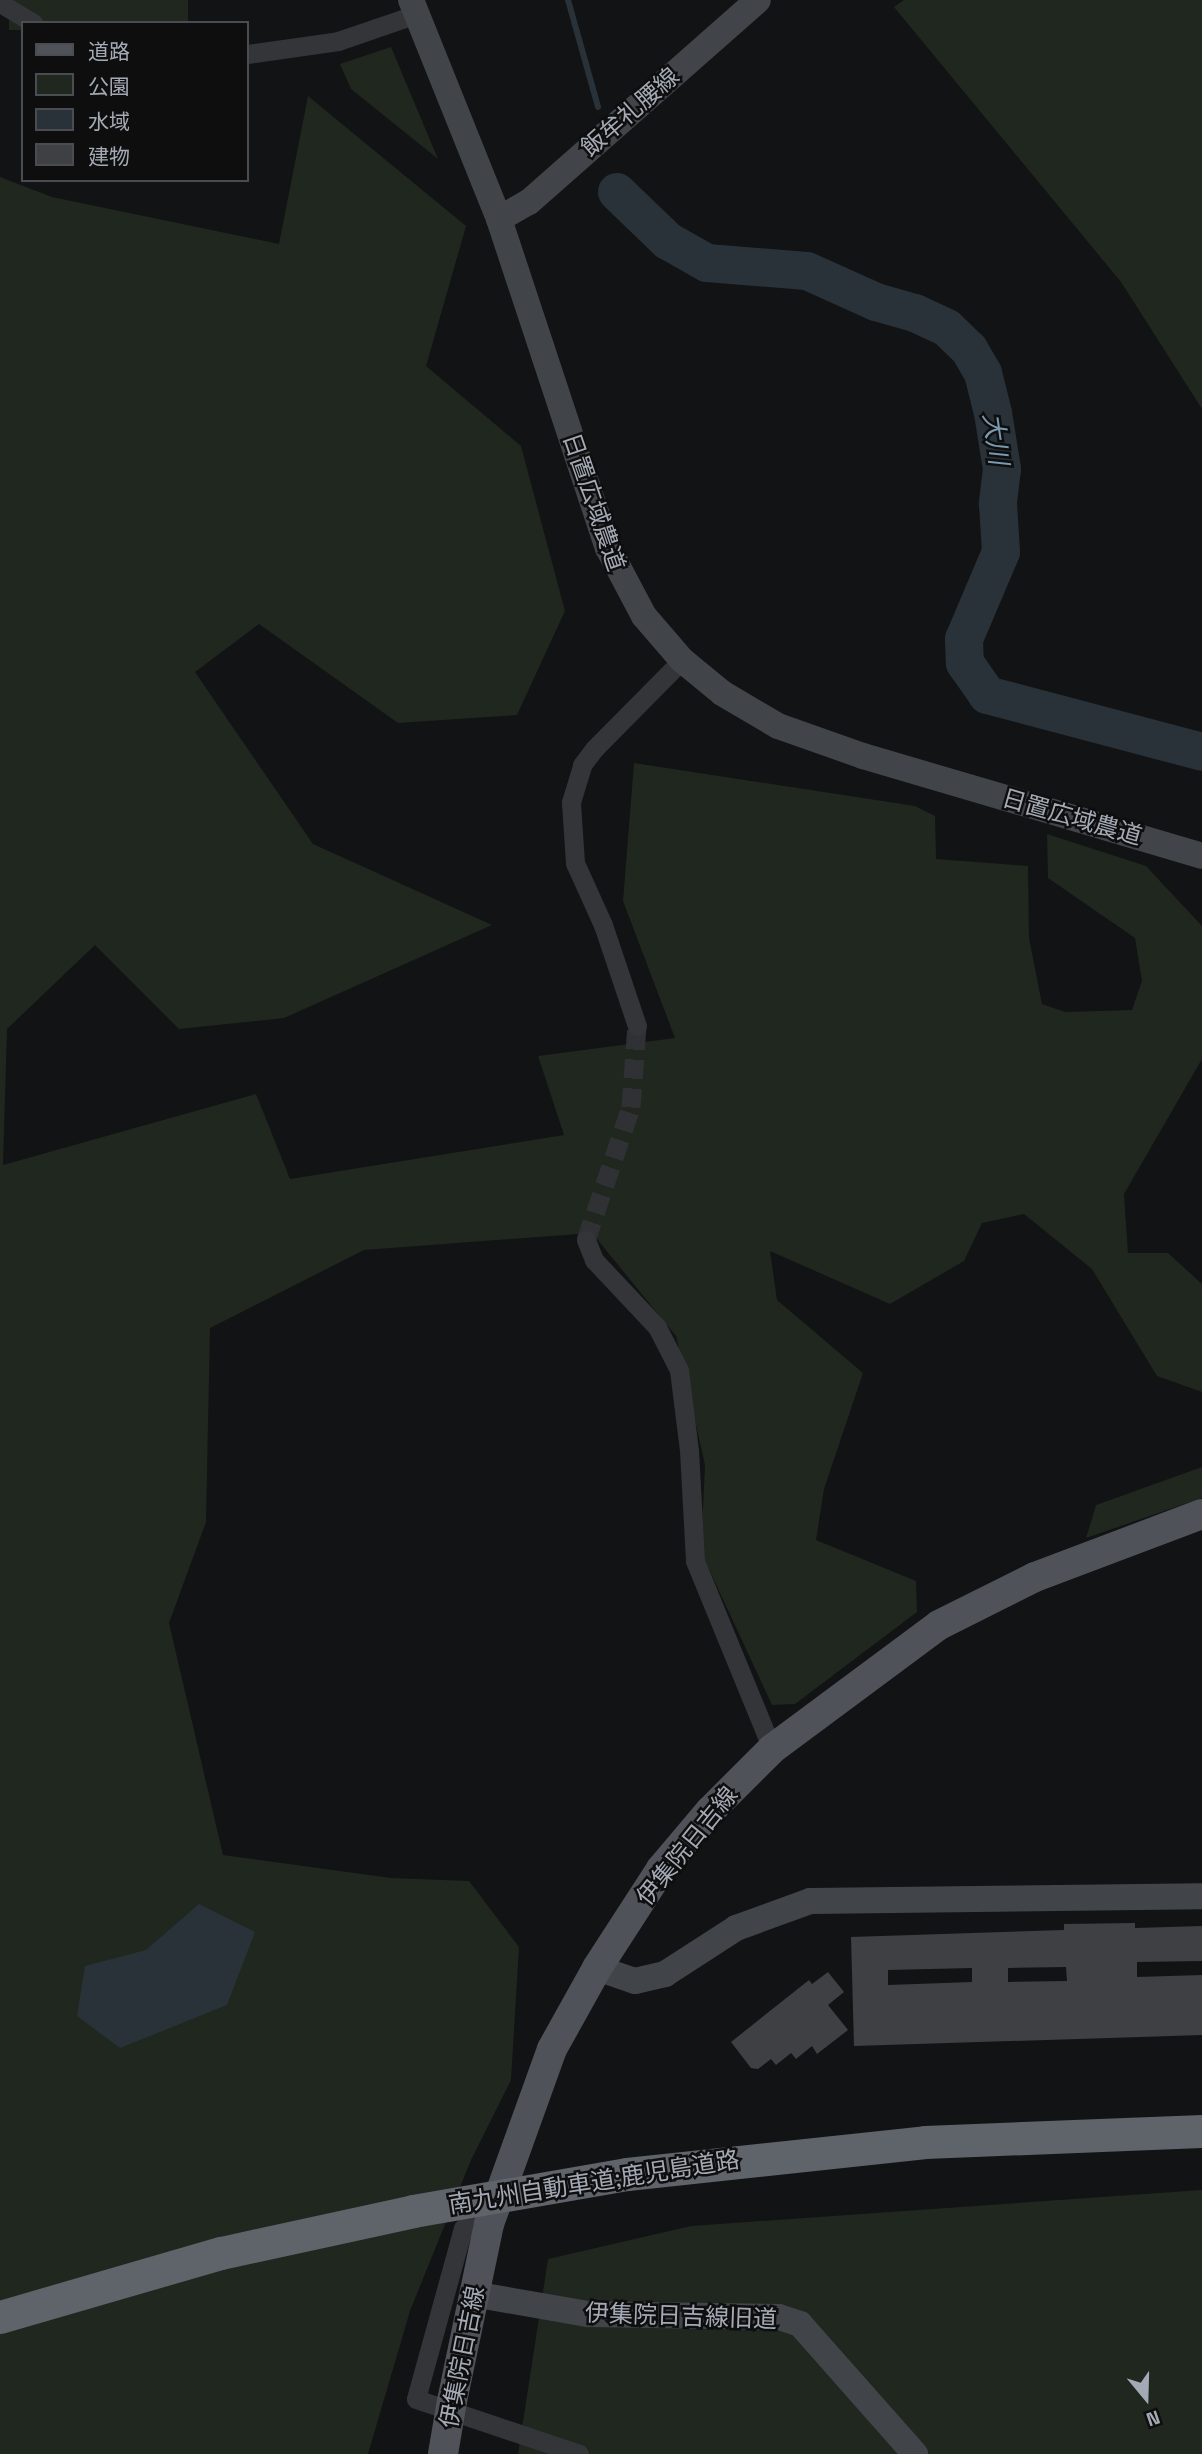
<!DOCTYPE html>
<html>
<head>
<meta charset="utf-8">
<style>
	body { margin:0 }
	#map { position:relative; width:1202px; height:2454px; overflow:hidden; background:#121314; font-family:"Space Grotesk","Noto Sans JP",sans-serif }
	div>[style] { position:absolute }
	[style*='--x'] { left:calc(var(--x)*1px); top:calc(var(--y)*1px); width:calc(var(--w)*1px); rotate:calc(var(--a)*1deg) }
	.green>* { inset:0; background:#1f271f; transform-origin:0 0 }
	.water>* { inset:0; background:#293238 }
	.stream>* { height:6px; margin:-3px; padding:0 3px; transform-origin:3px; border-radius:3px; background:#293238 }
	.river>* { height:38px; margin:-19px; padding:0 19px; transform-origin:19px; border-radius:19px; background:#293238 }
	.building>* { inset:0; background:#3e4044 }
	.street-tunnel>* { height:19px; margin-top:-9.5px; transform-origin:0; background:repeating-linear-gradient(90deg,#2f3134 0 19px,transparent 0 29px) }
	.street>* { height:19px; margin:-9.5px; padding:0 9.5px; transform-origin:9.5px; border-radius:9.5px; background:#333539 }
	.secondary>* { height:26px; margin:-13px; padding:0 13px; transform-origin:13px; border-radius:13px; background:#414449 }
	.primary>* { height:30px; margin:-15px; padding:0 15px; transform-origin:15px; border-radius:15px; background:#4f5258 }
	.highway>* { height:33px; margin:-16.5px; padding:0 16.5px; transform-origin:16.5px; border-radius:16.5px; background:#5f636a }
	.primary-bridge>* { height:30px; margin:-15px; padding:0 15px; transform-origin:15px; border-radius:15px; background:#4f5258 }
	.highway-bridge>* { height:33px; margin:-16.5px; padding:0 16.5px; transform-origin:16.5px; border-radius:16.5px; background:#5f636a }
	span { translate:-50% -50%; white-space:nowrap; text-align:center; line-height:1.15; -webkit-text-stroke:5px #0e0e0f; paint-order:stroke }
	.street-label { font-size:24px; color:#a4aab5 }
	.water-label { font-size:26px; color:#7a9ab1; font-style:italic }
	.legend { position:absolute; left:21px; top:21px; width:228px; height:161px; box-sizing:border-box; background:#0e0e0f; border:2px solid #4a4c51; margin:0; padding:9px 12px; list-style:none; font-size:21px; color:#a4aab5 }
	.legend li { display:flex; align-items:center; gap:14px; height:35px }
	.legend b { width:35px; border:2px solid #4a4c51 }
	.north { position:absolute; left:1111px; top:2363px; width:70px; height:70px; -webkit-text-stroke:5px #0e0e0f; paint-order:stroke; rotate:161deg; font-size:19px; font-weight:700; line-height:28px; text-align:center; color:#a4aab5 }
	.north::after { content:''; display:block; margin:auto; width:24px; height:32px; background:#a4aab5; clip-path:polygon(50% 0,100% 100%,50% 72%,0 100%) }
</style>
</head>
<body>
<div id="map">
	<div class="green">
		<div style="left:9px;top:0;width:179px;height:30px"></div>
		<div style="clip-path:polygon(904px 0,1202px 0,1202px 409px,1121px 282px,894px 7px)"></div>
		<div style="clip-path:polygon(391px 47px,438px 159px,351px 89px,340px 64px)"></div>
		<div style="clip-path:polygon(308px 96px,466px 226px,426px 366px,521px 446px,565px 611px,517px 715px,398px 723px,259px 624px,195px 672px,313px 844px,492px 925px,284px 1018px,179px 1029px,95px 945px,7px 1029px,3px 1165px,256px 1094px,290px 1179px,564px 1135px,538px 1056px,675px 1038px,623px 901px,634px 763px,915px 806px,935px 816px,936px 859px,1028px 866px,1029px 938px,1042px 1004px,1065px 1012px,1132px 1010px,1142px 981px,1135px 938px,1048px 878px,1047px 834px,1146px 866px,1202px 926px,1202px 1059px,1124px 1194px,1128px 1253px,1168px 1253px,1202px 1284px,1202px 1392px,1157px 1376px,1092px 1269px,1024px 1214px,982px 1223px,964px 1261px,890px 1304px,770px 1251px,777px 1300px,863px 1373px,824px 1489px,816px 1540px,916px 1581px,917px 1612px,795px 1704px,772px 1705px,701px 1552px,705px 1465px,676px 1336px,592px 1233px,364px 1250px,210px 1328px,206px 1522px,169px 1623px,223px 1855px,391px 1878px,469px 1881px,519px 1947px,511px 2080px,471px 2160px,410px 2311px,368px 2454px,0 2454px,0 177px,52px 197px,279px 244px)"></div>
		<div style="clip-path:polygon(1202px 1467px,1202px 1498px,1086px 1538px,1096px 1505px)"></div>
		<div style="clip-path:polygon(1202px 2190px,1202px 2454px,518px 2454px,548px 2259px,691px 2226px)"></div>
	</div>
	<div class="water">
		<div style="clip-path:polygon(199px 1904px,255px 1932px,227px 2005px,120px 2048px,77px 2016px,85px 1966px,146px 1950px)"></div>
	</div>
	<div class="stream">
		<div style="--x:568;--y:0;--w:111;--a:74.3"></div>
	</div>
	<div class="river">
		<div style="--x:617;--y:192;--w:71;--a:43.9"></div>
		<div style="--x:668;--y:241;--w:45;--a:29.4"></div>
		<div style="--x:707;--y:263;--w:100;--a:4.6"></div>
		<div style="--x:807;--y:271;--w:76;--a:24.2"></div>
		<div style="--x:876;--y:302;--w:41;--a:15.8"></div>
		<div style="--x:915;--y:313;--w:35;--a:25"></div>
		<div style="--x:947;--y:328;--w:30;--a:44"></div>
		<div style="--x:969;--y:349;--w:28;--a:60"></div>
		<div style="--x:983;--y:373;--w:41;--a:76"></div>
		<div style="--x:993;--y:413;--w:57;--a:80.9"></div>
		<div style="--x:1002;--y:469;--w:35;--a:97"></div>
		<div style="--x:998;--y:504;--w:48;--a:86.4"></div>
		<div style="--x:1001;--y:552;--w:95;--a:113"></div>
		<div style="--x:964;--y:639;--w:24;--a:88"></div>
		<div style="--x:965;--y:663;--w:39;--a:55"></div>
		<div style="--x:987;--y:695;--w:222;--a:14.8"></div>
	</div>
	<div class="building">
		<div style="clip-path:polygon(evenodd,1135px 1923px,1135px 1928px,1202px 1926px,1202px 1961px,1137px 1962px,1137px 1977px,1202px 1975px,1202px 2035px,854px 2046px,851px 1937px,1064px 1930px,1064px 1924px,1135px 1923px,1066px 1967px,1067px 1981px,1008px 1982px,1008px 1968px,1066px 1967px,1135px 1923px,972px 1968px,972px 1982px,888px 1985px,888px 1970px,972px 1968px)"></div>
		<div style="clip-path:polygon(828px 1972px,844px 1992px,828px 2005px,848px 2030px,817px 2054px,812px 2046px,796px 2059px,791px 2053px,776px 2065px,771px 2059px,758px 2069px,751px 2068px,731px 2042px,809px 1980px,812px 1984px)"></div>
	</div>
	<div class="street-tunnel">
		<div style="--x:586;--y:1240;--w:140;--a:-71.3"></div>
		<div style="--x:631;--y:1107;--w:81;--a:-85.8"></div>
	</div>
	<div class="street">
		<div style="--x:0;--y:3;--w:39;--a:31"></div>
		<div style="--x:247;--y:54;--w:92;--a:-8.1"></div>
		<div style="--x:338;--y:41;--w:83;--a:-18.9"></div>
		<div style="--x:637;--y:1026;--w:107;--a:-108.6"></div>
		<div style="--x:603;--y:925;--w:68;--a:-114.3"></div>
		<div style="--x:575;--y:863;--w:61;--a:-93.8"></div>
		<div style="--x:571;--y:802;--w:39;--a:-73"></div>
		<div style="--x:582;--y:765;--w:20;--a:-53"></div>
		<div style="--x:594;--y:749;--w:125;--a:-45.3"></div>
		<div style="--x:586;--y:1240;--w:22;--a:68"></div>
		<div style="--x:594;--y:1260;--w:92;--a:46.8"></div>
		<div style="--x:657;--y:1327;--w:48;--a:62.9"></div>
		<div style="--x:679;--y:1370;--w:81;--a:82.9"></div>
		<div style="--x:689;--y:1450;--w:111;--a:86.9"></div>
		<div style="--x:695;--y:1561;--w:203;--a:67.7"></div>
		<div style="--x:489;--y:2224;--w:26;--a:171"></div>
		<div style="--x:463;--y:2228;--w:177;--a:105.4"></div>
		<div style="--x:416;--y:2399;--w:172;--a:18.6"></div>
	</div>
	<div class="secondary">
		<div style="--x:411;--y:0;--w:236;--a:68.1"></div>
		<div style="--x:499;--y:219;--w:347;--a:71.7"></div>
		<div style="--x:608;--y:548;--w:77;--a:62.1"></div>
		<div style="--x:644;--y:616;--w:58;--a:49.2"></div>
		<div style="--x:682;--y:660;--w:52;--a:39.5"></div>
		<div style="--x:722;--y:693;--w:65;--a:30.5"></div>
		<div style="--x:778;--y:726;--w:90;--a:19.4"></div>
		<div style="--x:863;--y:756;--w:353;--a:16.4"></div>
		<div style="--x:499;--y:219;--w:34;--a:-30"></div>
		<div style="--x:529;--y:202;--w:305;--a:-41.4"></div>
		<div style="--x:597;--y:1968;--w:40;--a:18.9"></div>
		<div style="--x:635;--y:1981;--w:31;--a:-13"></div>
		<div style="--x:665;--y:1974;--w:85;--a:-32.9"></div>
		<div style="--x:736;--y:1928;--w:79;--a:-20"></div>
		<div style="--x:810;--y:1901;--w:392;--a:-0.7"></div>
		<div style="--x:473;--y:2294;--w:117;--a:9.9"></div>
		<div style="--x:588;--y:2314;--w:191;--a:0.9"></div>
		<div style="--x:779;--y:2317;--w:22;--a:18"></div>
		<div style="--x:800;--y:2324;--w:174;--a:48.5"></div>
	</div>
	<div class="primary">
		<div style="--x:452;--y:2401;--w:181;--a:-78.2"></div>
		<div style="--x:489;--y:2224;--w:186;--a:-70.2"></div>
		<div style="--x:552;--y:2049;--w:93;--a:-60.9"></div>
		<div style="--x:597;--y:1968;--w:118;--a:-57.1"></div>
		<div style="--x:661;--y:1869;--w:76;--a:-49.8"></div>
		<div style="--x:710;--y:1811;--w:88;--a:-45"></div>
		<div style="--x:772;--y:1749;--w:208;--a:-36.6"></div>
		<div style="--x:939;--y:1625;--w:107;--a:-26.6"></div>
		<div style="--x:1035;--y:1577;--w:178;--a:-20.7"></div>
	</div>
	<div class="highway">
		<div style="--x:627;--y:2174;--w:300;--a:-6.1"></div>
		<div style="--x:925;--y:2142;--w:277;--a:-2.3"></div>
	</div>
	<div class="primary-bridge">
		<div style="--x:443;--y:2454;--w:54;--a:-80.4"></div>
	</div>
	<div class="highway-bridge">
		<div style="--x:0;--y:2317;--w:230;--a:-16.2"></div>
		<div style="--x:221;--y:2253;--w:197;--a:-12.3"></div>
		<div style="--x:413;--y:2211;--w:217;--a:-9.8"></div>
	</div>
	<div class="street-label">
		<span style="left:630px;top:112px;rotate:-41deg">飯牟礼腰線</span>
		<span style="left:594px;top:502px;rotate:71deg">日置広域農道</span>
		<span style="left:1072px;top:817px;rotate:16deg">日置広域農道</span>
		<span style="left:687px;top:1846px;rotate:-51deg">伊集院日吉線</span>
		<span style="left:594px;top:2182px;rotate:-9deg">南九州自動車道;鹿児島道路</span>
		<span style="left:681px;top:2316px;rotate:2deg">伊集院日吉線旧道</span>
		<span style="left:462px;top:2357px;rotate:-79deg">伊集院日吉線</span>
	</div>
	<div class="water-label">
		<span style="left:995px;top:439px;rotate:82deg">大川</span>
	</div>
	<ul class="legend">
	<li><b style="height:9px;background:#4f5258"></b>道路</li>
	<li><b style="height:19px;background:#1f271f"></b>公園</li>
	<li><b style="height:19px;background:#293238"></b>水域</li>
	<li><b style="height:19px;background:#3e4044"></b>建物</li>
	</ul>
	<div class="north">N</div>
</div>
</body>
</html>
